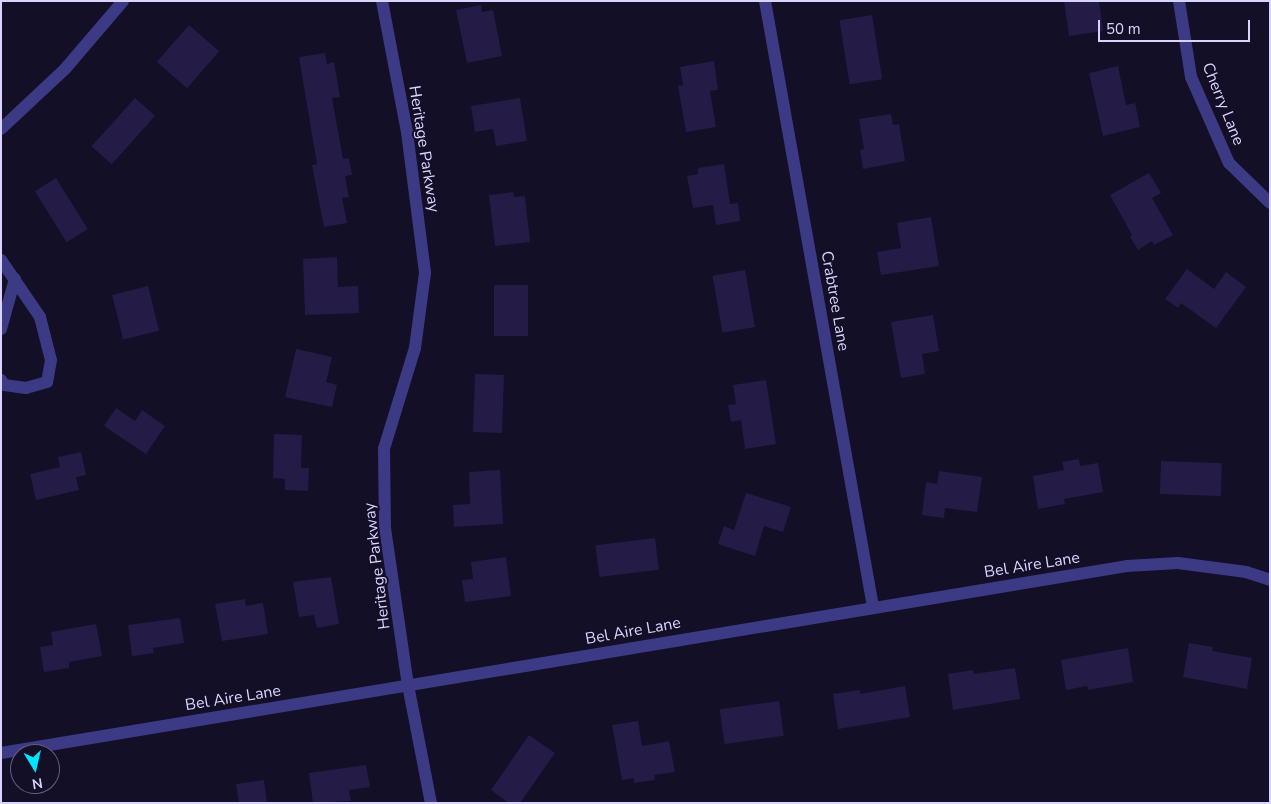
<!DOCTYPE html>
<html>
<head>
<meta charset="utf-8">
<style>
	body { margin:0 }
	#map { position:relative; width:1271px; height:804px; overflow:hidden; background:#130f26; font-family:"Nunito Sans",sans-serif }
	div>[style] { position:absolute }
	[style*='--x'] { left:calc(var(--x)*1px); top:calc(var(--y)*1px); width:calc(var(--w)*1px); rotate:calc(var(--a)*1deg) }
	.building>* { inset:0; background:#241b47; transform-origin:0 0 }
	.street>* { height:12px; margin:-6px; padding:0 6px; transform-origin:6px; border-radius:6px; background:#3d3a85 }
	span { translate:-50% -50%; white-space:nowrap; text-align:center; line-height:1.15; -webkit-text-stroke:4px #130f26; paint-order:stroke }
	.street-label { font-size:16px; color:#d9d4ff }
	.frame { position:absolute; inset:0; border:2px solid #d9d4ff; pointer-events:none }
	.north { position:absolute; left:10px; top:744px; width:50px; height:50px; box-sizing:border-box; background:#130f26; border:1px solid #625e7d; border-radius:50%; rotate:171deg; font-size:14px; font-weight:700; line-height:20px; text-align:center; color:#d9d4ff }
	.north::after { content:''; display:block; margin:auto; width:18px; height:22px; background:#00e5ff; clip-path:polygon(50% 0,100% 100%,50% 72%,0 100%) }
	.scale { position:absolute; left:1098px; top:20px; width:152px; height:22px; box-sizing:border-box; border:2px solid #d9d4ff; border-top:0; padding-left:6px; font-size:15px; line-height:18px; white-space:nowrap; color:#d9d4ff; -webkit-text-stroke:4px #130f26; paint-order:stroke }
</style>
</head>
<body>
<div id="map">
	<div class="building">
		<div style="clip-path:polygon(1064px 1px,1099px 1px,1103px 31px,1069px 36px)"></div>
		<div style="clip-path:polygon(481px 5px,482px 12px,493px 10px,502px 56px,467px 63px,456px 10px)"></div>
		<div style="left:872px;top:15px;width:65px;height:33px;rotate:81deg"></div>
		<div style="left:189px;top:25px;width:40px;height:49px;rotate:41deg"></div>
		<div style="clip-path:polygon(325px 53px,327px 64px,334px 62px,340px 97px,332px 98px,343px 159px,349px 158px,352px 175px,345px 176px,349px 197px,342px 198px,347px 223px,324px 227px,312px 165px,317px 164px,299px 57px)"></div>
		<div style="clip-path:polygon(714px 61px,718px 90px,710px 91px,716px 127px,686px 132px,678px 86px,683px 85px,680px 67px)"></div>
		<div style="clip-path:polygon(1118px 66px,1126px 105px,1135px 103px,1140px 127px,1103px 136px,1089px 73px)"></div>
		<div style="left:135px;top:98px;width:27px;height:65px;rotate:42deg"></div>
		<div style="clip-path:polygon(520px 98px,527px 141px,496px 146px,493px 129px,475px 132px,471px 106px)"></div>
		<div style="clip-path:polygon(891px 114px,893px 125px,899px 124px,905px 161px,863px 169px,860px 150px,864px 149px,859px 119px)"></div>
		<div style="clip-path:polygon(724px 164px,730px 204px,738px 203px,740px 221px,716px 225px,713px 205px,693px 208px,687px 176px,698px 174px,698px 168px)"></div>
		<div style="clip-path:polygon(1149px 173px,1161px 193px,1152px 198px,1173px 235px,1154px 245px,1152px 241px,1138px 250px,1130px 237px,1132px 235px,1110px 195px)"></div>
		<div style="left:56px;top:178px;width:60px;height:25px;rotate:58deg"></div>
		<div style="clip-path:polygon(513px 192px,514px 197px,525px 196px,530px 242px,495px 246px,489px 195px)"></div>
		<div style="clip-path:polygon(931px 217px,939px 266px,881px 275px,877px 252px,901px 248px,897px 223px)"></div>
		<div style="clip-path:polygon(337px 257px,338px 287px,358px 286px,359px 313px,305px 315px,303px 259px)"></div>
		<div style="clip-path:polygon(1187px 269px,1214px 289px,1226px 272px,1246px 287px,1216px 328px,1181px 303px,1178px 308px,1165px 299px)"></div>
		<div style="left:745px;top:270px;width:58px;height:33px;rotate:80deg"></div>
		<div style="left:494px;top:285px;width:34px;height:51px"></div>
		<div style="left:148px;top:286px;width:46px;height:37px;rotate:76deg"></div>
		<div style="clip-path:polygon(933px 315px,939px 351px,922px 354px,925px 374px,901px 378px,891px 322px)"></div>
		<div style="clip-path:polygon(296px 349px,332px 357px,326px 382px,337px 385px,332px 407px,285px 397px)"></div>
		<div style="left:475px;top:374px;width:29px;height:58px;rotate:2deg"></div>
		<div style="clip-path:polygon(766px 380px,776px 444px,745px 449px,741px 420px,731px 422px,728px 405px,736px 404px,733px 385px)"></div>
		<div style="clip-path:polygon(116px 408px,135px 421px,142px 410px,165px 426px,146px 454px,104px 426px)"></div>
		<div style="clip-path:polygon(274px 434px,302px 435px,301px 468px,309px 468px,308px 491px,285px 490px,285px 479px,273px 478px)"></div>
		<div style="clip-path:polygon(81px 452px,86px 475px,76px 477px,79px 490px,36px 500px,30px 474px,60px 467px,58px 457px)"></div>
		<div style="clip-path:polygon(1079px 459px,1080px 466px,1098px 463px,1103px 492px,1064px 499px,1065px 504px,1038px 509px,1033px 476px,1064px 470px,1062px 462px)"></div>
		<div style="left:1161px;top:461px;width:61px;height:33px;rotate:2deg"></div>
		<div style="clip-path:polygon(500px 470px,503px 524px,454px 527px,453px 505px,470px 504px,469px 472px)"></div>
		<div style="clip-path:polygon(939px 471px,982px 477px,977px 512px,945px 508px,944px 518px,922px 515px,926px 482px,937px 484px)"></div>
		<div style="clip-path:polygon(746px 493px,791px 507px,783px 532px,764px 526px,755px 556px,718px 544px,724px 526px,734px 530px)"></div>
		<div style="left:655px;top:538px;width:32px;height:60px;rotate:83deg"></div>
		<div style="clip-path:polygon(506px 557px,511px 596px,465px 602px,462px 580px,473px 579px,471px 562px)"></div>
		<div style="clip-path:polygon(331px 577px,339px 624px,317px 628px,314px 615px,299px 617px,293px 582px)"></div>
		<div style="clip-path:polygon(245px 599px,246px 606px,263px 603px,268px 634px,222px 641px,215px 604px)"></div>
		<div style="clip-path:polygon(180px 618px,184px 643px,153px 648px,154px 653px,132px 656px,128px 625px)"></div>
		<div style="clip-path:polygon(96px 624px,102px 656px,69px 662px,69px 668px,44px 672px,40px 647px,53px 645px,51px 632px)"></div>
		<div style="clip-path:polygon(1189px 643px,1213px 647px,1212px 651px,1252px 658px,1247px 689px,1183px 677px)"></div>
		<div style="clip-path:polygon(1128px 648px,1133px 682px,1088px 690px,1087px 686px,1066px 690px,1061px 660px)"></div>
		<div style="clip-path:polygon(1015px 668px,1020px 699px,953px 710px,948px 674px,973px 670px,974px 674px)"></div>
		<div style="clip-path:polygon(905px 686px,910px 717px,838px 729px,833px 694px,860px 690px,860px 694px)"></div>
		<div style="left:779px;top:701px;width:35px;height:60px;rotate:82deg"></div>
		<div style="clip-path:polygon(638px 721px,642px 746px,669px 741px,675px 772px,654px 775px,655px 780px,634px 783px,634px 778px,622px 780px,612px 725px)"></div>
		<div style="clip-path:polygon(529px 735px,555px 753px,520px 803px,509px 803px,491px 790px)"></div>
		<div style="clip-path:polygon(366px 765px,370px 787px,349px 790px,351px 801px,313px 803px,309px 773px)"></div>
		<div style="clip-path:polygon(264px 780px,267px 803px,239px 803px,236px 784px)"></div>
	</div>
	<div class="street">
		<div style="--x:382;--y:1;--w:133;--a:79.2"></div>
		<div style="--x:407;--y:132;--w:142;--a:82.7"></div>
		<div style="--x:425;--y:273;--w:76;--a:97.6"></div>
		<div style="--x:415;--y:348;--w:106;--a:107.1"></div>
		<div style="--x:384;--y:449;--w:79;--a:89.3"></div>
		<div style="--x:385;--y:528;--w:159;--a:81.7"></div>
		<div style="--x:408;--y:685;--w:120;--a:79"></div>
		<div style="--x:765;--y:1;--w:616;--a:79.89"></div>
		<div style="--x:1179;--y:1;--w:77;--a:81"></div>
		<div style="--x:1191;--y:77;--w:94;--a:66.2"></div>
		<div style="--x:1229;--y:163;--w:57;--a:44.3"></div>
		<div style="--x:1;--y:129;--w:88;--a:-43.2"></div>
		<div style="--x:65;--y:69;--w:89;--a:-49.5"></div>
		<div style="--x:1;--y:260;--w:69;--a:55.6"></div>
		<div style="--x:40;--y:317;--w:44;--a:75.7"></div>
		<div style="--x:51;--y:360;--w:22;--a:100"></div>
		<div style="--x:47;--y:382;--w:22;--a:164"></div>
		<div style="--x:26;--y:388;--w:22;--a:-172"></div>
		<div style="--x:4;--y:385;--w:6;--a:-121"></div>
		<div style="--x:1;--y:329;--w:52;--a:-74.4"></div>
		<div style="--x:1;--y:753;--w:1141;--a:-9.43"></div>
		<div style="--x:1127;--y:566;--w:51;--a:-3.4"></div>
		<div style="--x:1178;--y:563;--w:69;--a:7.5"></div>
		<div style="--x:1246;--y:572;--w:25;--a:18"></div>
	</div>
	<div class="street-label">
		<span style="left:1223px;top:104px;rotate:68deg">Cherry Lane</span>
		<span style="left:424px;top:149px;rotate:81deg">Heritage Parkway</span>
		<span style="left:835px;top:301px;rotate:80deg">Crabtree Lane</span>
		<span style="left:1032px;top:565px;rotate:-9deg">Bel Aire Lane</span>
		<span style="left:377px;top:566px;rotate:-97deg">Heritage Parkway</span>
		<span style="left:633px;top:631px;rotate:-10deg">Bel Aire Lane</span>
		<span style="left:233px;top:698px;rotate:-9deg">Bel Aire Lane</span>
	</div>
	<div class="frame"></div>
	<div class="north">N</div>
	<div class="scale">50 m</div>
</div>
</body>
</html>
